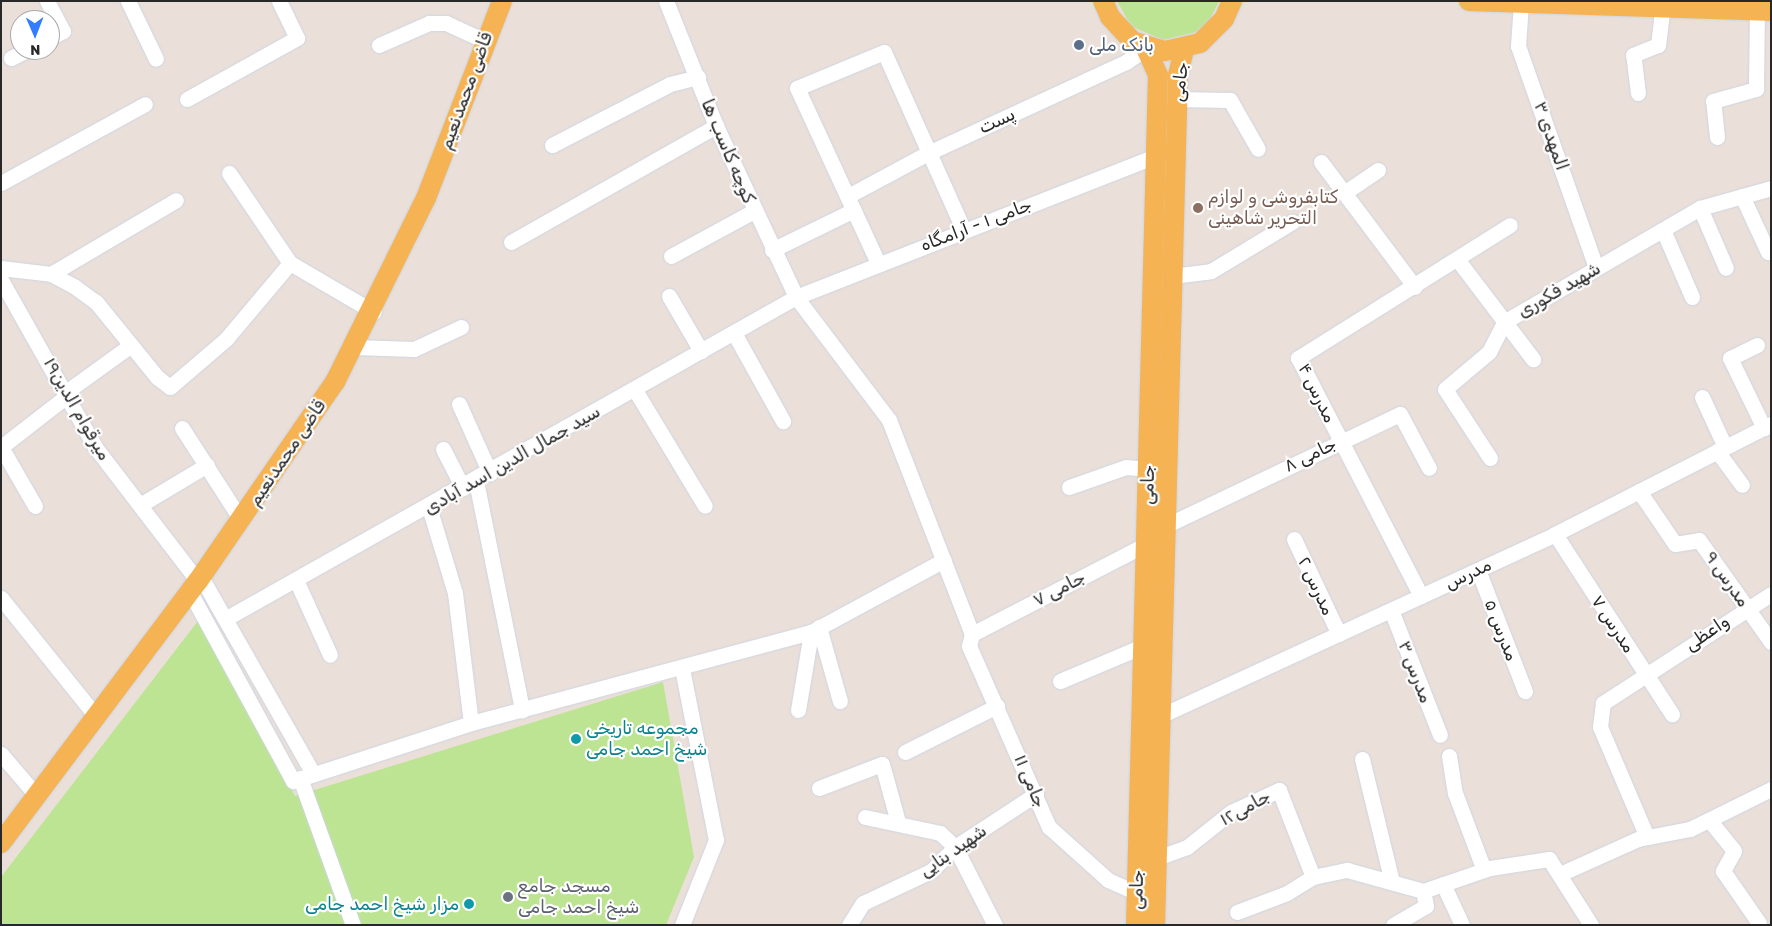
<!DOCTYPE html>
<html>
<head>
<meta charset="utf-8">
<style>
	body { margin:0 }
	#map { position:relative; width:1772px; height:926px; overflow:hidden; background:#ebe0d9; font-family:Rubik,"Noto Naskh Arabic",sans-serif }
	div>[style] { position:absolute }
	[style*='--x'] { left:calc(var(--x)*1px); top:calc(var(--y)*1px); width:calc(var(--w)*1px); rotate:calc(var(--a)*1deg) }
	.green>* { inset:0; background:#bde493 }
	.roads { filter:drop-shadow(0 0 1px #ced5e2) drop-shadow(0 0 1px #ced5e2) }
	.minor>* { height:15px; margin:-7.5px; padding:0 7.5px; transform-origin:7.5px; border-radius:7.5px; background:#fff }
	.major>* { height:20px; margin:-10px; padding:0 10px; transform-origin:10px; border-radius:10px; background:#f5b354 }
	.dots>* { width:14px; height:14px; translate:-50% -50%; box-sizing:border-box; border:2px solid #fff; border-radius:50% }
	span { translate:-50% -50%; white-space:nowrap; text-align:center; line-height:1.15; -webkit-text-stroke:4.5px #fff; paint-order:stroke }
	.service-label { font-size:18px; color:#4e5e75 }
	.left { translate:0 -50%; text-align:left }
	.street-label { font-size:18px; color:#282828 }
	.education-label { font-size:18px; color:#785e54 }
	.culture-label { font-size:18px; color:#0d838f }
	.right { translate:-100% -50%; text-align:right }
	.worship-label { font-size:18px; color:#5b616d }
	.frame { position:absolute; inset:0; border:2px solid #282828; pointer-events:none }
	.north { position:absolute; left:10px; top:10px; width:50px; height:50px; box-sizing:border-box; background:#fff; border:1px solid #a9a9a9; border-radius:50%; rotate:179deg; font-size:14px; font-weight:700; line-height:20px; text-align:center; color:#282828 }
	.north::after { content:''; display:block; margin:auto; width:18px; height:22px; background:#327dff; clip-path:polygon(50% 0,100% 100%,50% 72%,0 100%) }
</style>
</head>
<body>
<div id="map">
	<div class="green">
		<div style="clip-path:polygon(1117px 1px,1219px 1px,1209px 21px,1196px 32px,1163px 40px,1131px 26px)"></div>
		<div style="clip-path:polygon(201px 617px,295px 796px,663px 682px,694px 857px,666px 925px,1px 925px,1px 877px)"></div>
	</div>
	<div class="roads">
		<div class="minor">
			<div style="--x:47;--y:1;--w:34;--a:62"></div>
			<div style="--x:63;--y:31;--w:15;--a:152"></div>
			<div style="--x:128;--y:1;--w:64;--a:64.2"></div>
			<div style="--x:666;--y:1;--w:135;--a:68.2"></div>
			<div style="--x:716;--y:126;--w:189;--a:64.9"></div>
			<div style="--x:796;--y:297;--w:154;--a:52.9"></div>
			<div style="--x:889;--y:420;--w:230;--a:68.8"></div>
			<div style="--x:1521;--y:3;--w:43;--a:94"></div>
			<div style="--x:1518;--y:46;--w:235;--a:70.6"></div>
			<div style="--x:379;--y:45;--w:55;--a:-23.7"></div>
			<div style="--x:429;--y:23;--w:17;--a:0"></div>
			<div style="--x:446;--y:23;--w:43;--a:24.8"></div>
			<div style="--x:11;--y:58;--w:18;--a:-27"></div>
			<div style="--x:1638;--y:93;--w:38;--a:-97"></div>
			<div style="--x:1633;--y:55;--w:27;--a:-22"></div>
			<div style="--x:1658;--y:45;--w:38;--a:-83"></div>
			<div style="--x:187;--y:99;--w:126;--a:-29"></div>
			<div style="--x:297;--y:38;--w:41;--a:-115.9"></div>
			<div style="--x:1177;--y:99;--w:53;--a:1.1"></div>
			<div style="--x:1230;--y:100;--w:56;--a:60.3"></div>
			<div style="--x:1717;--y:137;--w:36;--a:-96"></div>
			<div style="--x:1713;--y:101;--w:45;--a:-15.6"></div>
			<div style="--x:1756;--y:89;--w:79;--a:-89.3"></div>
			<div style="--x:552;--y:145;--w:133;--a:-27.3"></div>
			<div style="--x:670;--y:84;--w:29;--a:-14"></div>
			<div style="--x:1321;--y:162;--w:156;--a:53.1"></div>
			<div style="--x:229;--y:173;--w:109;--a:55.9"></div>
			<div style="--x:290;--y:263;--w:97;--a:30.3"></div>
			<div style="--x:1;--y:183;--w:164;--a:-28.7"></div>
			<div style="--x:1344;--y:193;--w:41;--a:-34.1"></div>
			<div style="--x:848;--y:196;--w:91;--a:-28.3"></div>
			<div style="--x:928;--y:153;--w:218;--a:-24.7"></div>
			<div style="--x:1126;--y:62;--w:24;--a:-35"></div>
			<div style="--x:1742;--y:196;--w:62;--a:65.1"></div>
			<div style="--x:1700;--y:208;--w:65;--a:66.6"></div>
			<div style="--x:1663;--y:230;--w:73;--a:66.6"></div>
			<div style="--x:511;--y:242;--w:236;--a:-29.5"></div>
			<div style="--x:772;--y:250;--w:91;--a:-26"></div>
			<div style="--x:671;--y:256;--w:94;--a:-28.5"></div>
			<div style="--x:1457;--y:259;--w:126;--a:52.8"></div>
			<div style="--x:878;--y:263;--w:193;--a:-114.8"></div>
			<div style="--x:797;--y:88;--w:94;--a:-22.5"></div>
			<div style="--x:884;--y:52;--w:194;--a:65.9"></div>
			<div style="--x:1;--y:268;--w:50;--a:6.8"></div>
			<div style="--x:51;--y:274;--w:27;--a:28"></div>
			<div style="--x:75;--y:287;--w:26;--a:36"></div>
			<div style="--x:96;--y:302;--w:97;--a:50.9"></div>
			<div style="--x:157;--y:377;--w:16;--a:38"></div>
			<div style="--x:170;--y:387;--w:74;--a:-40.6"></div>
			<div style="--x:226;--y:339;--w:99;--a:-49.9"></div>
			<div style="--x:51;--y:274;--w:145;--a:-30.6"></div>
			<div style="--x:1172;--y:276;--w:39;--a:-7"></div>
			<div style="--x:1211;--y:271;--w:95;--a:-31.2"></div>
			<div style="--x:1;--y:280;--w:192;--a:60.6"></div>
			<div style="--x:95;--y:447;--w:169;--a:52.5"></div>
			<div style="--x:669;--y:296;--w:64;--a:59.8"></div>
			<div style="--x:734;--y:333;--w:101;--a:60.9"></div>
			<div style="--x:1757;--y:345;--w:30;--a:154"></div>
			<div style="--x:1730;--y:358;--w:78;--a:64.1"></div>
			<div style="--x:354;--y:347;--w:60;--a:1.9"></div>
			<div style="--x:414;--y:349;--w:52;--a:-25.1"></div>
			<div style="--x:635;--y:390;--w:135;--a:58.9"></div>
			<div style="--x:66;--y:392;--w:80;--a:-35.9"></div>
			<div style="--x:1702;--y:397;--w:55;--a:65.3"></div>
			<div style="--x:459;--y:404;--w:76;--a:65.8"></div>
			<div style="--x:182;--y:428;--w:109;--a:57.3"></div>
			<div style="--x:1;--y:447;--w:85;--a:-37.8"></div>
			<div style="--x:1;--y:447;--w:68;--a:60"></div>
			<div style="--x:443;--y:449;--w:44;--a:62.9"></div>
			<div style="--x:1717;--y:451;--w:42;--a:53.7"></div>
			<div style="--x:1490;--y:458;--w:82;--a:-123.1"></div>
			<div style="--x:1445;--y:389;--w:57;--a:-40.1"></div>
			<div style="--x:1489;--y:352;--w:34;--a:-63"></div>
			<div style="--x:1504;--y:322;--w:227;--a:-30.2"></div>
			<div style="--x:1700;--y:208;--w:74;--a:-15.7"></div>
			<div style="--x:476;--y:481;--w:234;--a:78.6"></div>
			<div style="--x:1069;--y:487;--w:60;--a:-19.3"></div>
			<div style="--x:1126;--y:467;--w:22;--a:5"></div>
			<div style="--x:1639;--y:491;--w:64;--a:55.8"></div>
			<div style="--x:1675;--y:544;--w:24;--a:-9"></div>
			<div style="--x:1699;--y:540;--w:125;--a:54.8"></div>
			<div style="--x:140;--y:505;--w:78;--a:-30.8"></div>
			<div style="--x:429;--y:507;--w:90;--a:73.2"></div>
			<div style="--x:455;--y:593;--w:131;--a:83"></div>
			<div style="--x:1165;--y:526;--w:260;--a:-25.5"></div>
			<div style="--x:1400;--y:414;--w:61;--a:61.8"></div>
			<div style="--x:1555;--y:534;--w:215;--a:57"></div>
			<div style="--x:1294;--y:539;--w:105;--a:64.7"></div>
			<div style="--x:1478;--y:570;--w:130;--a:68.8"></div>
			<div style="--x:201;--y:577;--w:226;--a:60.3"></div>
			<div style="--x:296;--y:580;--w:82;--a:65.6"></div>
			<div style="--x:190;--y:592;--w:215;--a:61.4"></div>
			<div style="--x:293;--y:781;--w:187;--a:-18"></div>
			<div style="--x:471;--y:723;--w:352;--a:-15"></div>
			<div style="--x:811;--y:632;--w:151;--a:-28.4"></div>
			<div style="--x:1421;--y:596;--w:268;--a:-117.3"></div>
			<div style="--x:1298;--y:358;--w:250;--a:-32.1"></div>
			<div style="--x:1;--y:598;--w:151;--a:51.2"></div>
			<div style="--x:1391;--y:610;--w:134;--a:68.6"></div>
			<div style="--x:225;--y:619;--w:656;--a:-29.42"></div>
			<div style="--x:796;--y:297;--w:387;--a:-21.4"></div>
			<div style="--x:819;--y:627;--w:77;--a:74.2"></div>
			<div style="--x:972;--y:634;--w:12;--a:104"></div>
			<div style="--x:969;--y:646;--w:198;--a:66.2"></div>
			<div style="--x:1049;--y:827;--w:79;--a:41.9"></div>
			<div style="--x:1108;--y:880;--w:32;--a:24"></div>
			<div style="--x:972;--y:634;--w:196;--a:-27.3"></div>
			<div style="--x:1060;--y:681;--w:90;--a:-22.9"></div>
			<div style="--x:798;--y:710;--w:79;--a:-80.5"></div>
			<div style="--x:1160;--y:716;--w:435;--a:-24.7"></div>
			<div style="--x:1555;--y:534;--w:242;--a:-27"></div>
			<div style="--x:905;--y:752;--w:103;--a:-26.6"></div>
			<div style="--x:1;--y:754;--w:55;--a:49.4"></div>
			<div style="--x:1449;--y:756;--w:37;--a:81"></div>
			<div style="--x:1455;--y:793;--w:82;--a:69.4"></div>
			<div style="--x:1362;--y:759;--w:127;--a:76.3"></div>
			<div style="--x:300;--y:778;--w:156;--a:70.2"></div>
			<div style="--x:819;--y:788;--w:67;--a:-20.9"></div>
			<div style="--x:882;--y:764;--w:60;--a:74.6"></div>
			<div style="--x:865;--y:817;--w:77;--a:12"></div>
			<div style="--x:940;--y:833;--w:21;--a:43"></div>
			<div style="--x:955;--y:847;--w:88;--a:62.9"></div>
			<div style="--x:1710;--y:821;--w:38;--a:51"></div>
			<div style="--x:1734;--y:851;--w:23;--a:119"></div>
			<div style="--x:1723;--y:871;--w:63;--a:55.3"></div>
			<div style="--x:1647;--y:837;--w:120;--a:-113.1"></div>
			<div style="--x:1600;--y:727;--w:24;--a:-83"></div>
			<div style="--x:1603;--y:703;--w:200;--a:-33"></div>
			<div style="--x:1157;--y:858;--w:32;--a:-20"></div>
			<div style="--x:1187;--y:847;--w:56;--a:-38.5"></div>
			<div style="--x:1231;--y:812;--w:53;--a:-24.6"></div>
			<div style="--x:1279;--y:790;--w:93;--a:68.7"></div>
			<div style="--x:1560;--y:874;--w:85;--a:-24.2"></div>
			<div style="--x:1638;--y:839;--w:53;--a:-10.9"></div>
			<div style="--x:1690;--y:829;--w:90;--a:-26.3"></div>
			<div style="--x:1443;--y:884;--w:45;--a:65.1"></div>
			<div style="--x:1237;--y:912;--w:53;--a:-20.8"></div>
			<div style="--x:1287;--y:893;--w:31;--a:-32"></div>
			<div style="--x:1313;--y:877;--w:35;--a:-12"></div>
			<div style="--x:1347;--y:870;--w:79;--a:15.4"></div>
			<div style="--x:1423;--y:891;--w:71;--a:-18.9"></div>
			<div style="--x:1490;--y:868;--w:60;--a:-8.7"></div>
			<div style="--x:1549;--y:859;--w:78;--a:57.5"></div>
			<div style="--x:682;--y:925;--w:92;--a:-68.2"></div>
			<div style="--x:716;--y:840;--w:175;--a:-101.2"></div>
			<div style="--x:849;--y:925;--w:26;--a:-58"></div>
			<div style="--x:863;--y:903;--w:75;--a:-25.2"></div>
			<div style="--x:931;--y:871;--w:34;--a:-45"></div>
			<div style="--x:955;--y:847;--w:97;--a:-33.2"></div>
			<div style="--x:1393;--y:925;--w:38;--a:-30"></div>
			<div style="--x:1426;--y:906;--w:15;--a:-101"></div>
		</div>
		<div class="major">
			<div style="--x:1103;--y:1;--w:17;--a:66"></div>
			<div style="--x:1110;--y:17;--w:33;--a:47"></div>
			<div style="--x:1132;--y:41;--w:34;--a:17"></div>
			<div style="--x:1165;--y:51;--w:36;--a:-13"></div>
			<div style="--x:1200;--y:43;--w:34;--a:-45"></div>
			<div style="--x:1224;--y:19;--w:20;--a:-66"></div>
			<div style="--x:1469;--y:1;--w:302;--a:1.9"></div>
			<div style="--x:1;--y:843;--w:328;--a:-53.1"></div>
			<div style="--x:198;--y:581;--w:242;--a:-55.5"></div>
			<div style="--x:335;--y:382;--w:205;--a:-63.7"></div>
			<div style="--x:426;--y:198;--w:211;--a:-68.9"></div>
			<div style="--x:1136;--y:925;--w:850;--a:-88.52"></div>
			<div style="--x:1158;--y:75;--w:30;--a:-114"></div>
			<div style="--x:1155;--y:925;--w:850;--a:-88.45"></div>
			<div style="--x:1178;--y:75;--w:27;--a:-77"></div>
		</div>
	</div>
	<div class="dots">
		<div style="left:1079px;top:45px;background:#5c6f8a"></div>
		<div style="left:1198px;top:208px;background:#8d6e63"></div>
		<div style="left:576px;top:739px;background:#0f9aa8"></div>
		<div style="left:508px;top:897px;background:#6b7280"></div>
		<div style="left:469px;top:904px;background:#0f9aa8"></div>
	</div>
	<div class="service-label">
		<span class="left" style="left:1089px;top:45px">بانک ملی</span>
	</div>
	<div class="street-label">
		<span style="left:1180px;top:82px;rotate:-83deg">جامی</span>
		<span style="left:466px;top:91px;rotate:-70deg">قاضی محمدنعیم</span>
		<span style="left:997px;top:121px;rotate:-25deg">پست</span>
		<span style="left:1551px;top:136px;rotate:71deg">المهدی ۳</span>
		<span style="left:728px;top:151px;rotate:67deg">کوچه کاسب ها</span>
		<span style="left:976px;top:225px;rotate:-21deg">جامی ۱ - آرامگاه</span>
		<span style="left:1559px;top:290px;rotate:-30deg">شهید فکوری</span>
		<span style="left:1317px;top:393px;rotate:64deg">مدرس ۴</span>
		<span style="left:77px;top:409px;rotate:60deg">میرقوام الدین۱۹</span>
		<span style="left:287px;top:453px;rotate:-56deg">قاضی محمدنعیم</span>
		<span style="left:1310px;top:455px;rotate:-26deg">جامی ۸</span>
		<span style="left:512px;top:460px;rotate:-30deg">سید جمال الدین اسد آبادی</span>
		<span style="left:1148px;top:485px;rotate:-89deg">جامی</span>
		<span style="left:1468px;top:574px;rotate:-25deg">مدرس</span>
		<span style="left:1727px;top:579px;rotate:55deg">مدرس ۹</span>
		<span style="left:1316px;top:586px;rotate:65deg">مدرس ۲</span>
		<span style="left:1059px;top:589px;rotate:-27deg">جامی ۷</span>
		<span style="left:1613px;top:624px;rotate:57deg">مدرس ۷</span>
		<span style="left:1501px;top:630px;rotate:69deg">مدرس ۵</span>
		<span style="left:1707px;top:633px;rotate:-34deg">واعظی</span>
		<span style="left:1415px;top:672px;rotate:69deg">مدرس ۳</span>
		<span style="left:1030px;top:781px;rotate:67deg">جامی ۱۱</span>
		<span style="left:1245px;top:808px;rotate:-29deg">جامی۱۲</span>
		<span style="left:953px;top:851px;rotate:-35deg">شهید بنایی</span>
		<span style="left:1137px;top:890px;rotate:-89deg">جامی</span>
	</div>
	<div class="education-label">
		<span class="left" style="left:1208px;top:208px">کتابفروشی و لوازم<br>التحریر شاهینی</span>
	</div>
	<div class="culture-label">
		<span class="left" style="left:586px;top:739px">مجموعه تاریخی<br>شیخ احمد جامی</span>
		<span class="right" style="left:459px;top:904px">مزار شیخ احمد جامی</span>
	</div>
	<div class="worship-label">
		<span class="left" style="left:518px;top:897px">مسجد جامع<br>شیخ احمد جامی</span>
	</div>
	<div class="frame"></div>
	<div class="north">N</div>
</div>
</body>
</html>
